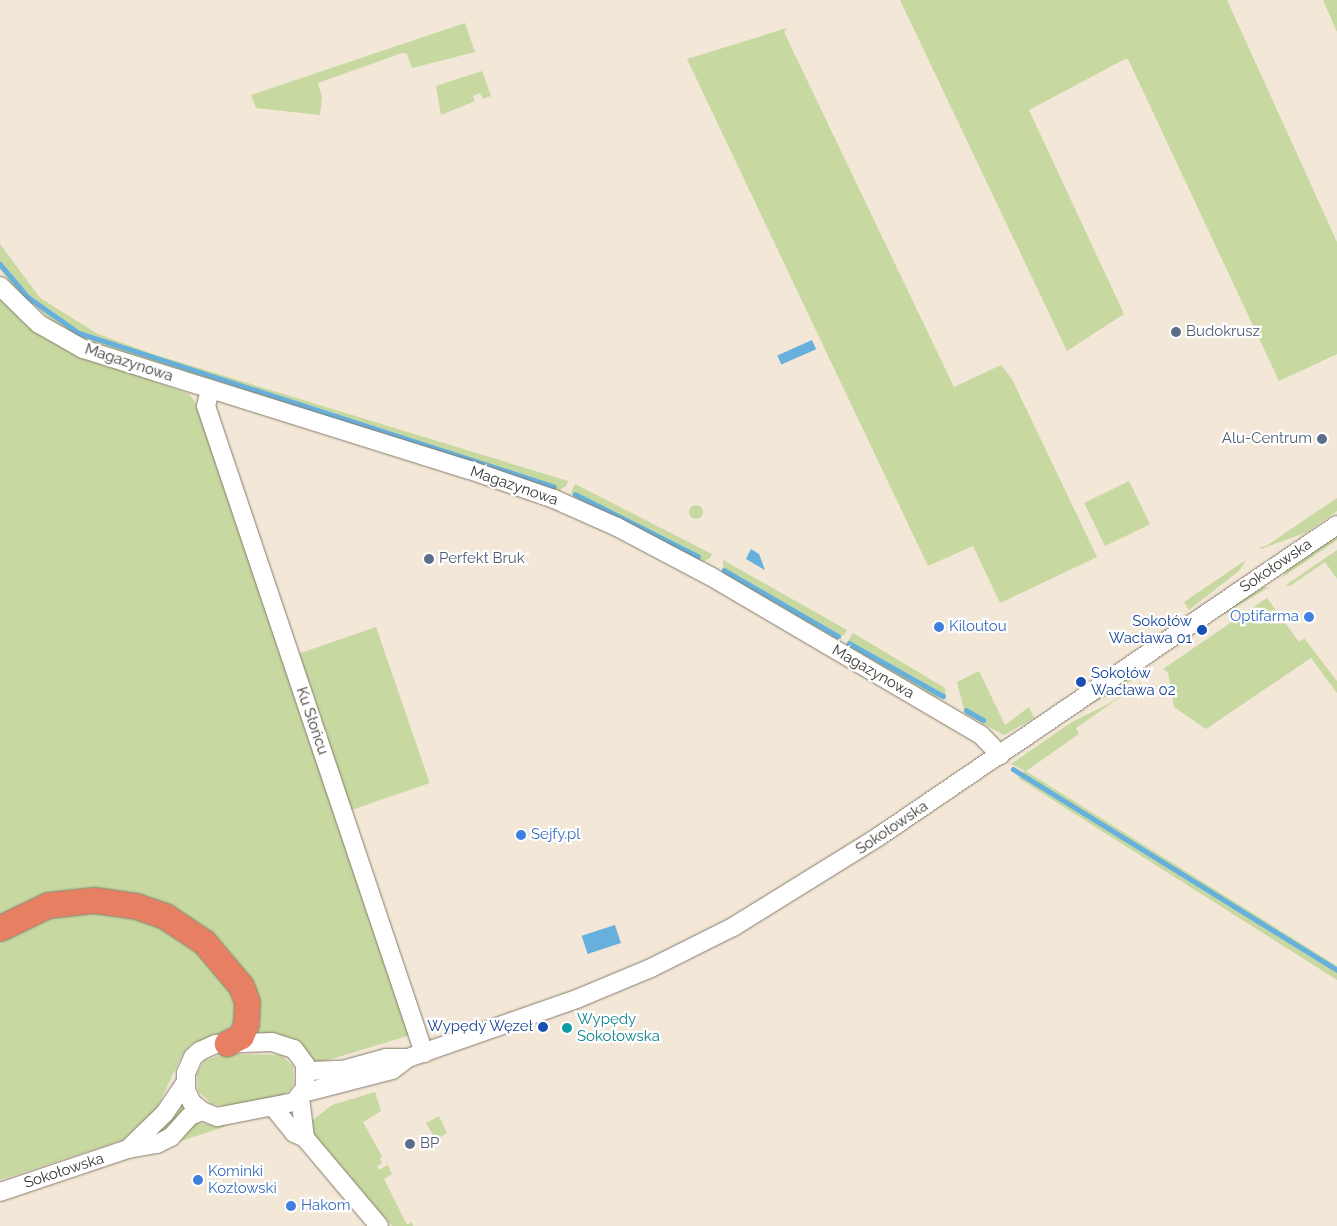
<!DOCTYPE html>
<html>
<head>
<meta charset="utf-8">
<style>
	body { margin:0 }
	#map { position:relative; width:1337px; height:1226px; overflow:hidden; background:#f3e7d7; font-family:Raleway,sans-serif }
	div>[style] { position:absolute }
	[style*='--x'] { left:calc(var(--x)*1px); top:calc(var(--y)*1px); width:calc(var(--w)*1px); rotate:calc(var(--a)*1deg) }
	.green>* { inset:0; background:#c7d9a0; transform-origin:0 0 }
	.round { border-radius:50% }
	.water>* { inset:0; background:#67b0dd; transform-origin:0 0 }
	.stream>* { height:4.5px; margin:-2.25px; padding:0 2.25px; transform-origin:2.25px; border-radius:2.25px; background:#67b0dd }
	.roads { filter:drop-shadow(0 0 1px #857a6b) drop-shadow(0 0 1px #857a6b) }
	.minor>* { height:18px; margin:-9px; padding:0 9px; transform-origin:9px; border-radius:9px; background:#fff }
	.highway>* { height:25px; margin:-12.5px; padding:0 12.5px; transform-origin:12.5px; border-radius:12.5px; background:#e78063 }
	.dots>* { width:14px; height:14px; translate:-50% -50%; box-sizing:border-box; border:2px solid #fff; border-radius:50% }
	span { translate:-50% -50%; white-space:nowrap; text-align:center; line-height:1.15; -webkit-text-stroke:4.5px #fff; paint-order:stroke }
	.service-label { font-size:15px; color:#4e5e75 }
	.left { translate:0 -50%; text-align:left }
	.right { translate:-100% -50%; text-align:right }
	.street-label { font-size:15px; color:#3c3731 }
	.shop-label { font-size:15px; color:#366cbe }
	.transit-label { font-size:15px; color:#164399 }
	.culture-label { font-size:15px; color:#0d838f }
</style>
</head>
<body>
<div id="map">
	<div class="green">
		<div style="clip-path:polygon(900px 0,1227px 0,1337px 242px,1337px 354px,1279px 381px,1128px 59px,1125px 59px,1029px 110px,1124px 314px,1067px 351px)"></div>
		<div style="clip-path:polygon(1323px 0,1337px 0,1337px 32px)"></div>
		<div style="clip-path:polygon(465px 23px,475px 52px,412px 68px,407px 54px,402px 53px,318px 83px,322px 97px,320px 115px,256px 108px,251px 95px)"></div>
		<div style="clip-path:polygon(787px 28px,784px 32px,954px 387px,1001px 365px,1012px 379px,1097px 557px,1000px 603px,973px 546px,928px 566px,687px 59px)"></div>
		<div style="clip-path:polygon(482px 71px,491px 96px,483px 99px,480px 93px,473px 96px,475px 101px,441px 115px,436px 86px)"></div>
		<div style="clip-path:polygon(0 244px,40px 298px,98px 334px,153px 354px,568px 481px,566px 486px,558px 491px,82px 339px,51px 320px,11px 284px,0 269px)"></div>
		<div style="clip-path:polygon(0 296px,23px 322px,62px 348px,189px 394px,203px 413px,414px 1034px,325px 1061px,324px 1066px,315px 1062px,302px 1044px,290px 1038px,259px 1035px,246px 973px,235px 958px,202px 925px,149px 897px,90px 888px,0 916px)"></div>
		<div style="left:1129px;top:481px;width:48px;height:50px;rotate:64deg"></div>
		<div style="clip-path:polygon(575px 484px,712px 554px,710px 558px,703px 562px,699px 560px,574px 497px,571px 493px)"></div>
		<div style="clip-path:polygon(1337px 498px,1337px 511px,1307px 532px,1261px 549px,1260px 547px,1266px 546px)"></div>
		<div class="round" style="left:689px;top:505px;width:14px;height:14px"></div>
		<div style="clip-path:polygon(1337px 534px,1337px 540px,1283px 577px,1287px 568px)"></div>
		<div style="clip-path:polygon(1337px 550px,1337px 579px,1325px 562px,1290px 586px,1286px 585px)"></div>
		<div style="clip-path:polygon(723px 560px,847px 630px,844px 635px,834px 638px,723px 574px)"></div>
		<div style="clip-path:polygon(1246px 560px,1240px 570px,1189px 610px,1184px 602px)"></div>
		<div style="clip-path:polygon(1260px 587px,1269px 587px,1225px 614px,1224px 612px)"></div>
		<div style="clip-path:polygon(1267px 598px,1299px 642px,1304px 638px,1337px 681px,1337px 693px,1311px 658px,1206px 729px,1174px 707px,1168px 672px,1163px 669px)"></div>
		<div style="left:376px;top:627px;width:165px;height:85px;rotate:71deg"></div>
		<div style="clip-path:polygon(853px 633px,945px 688px,946px 697px,936px 698px,850px 647px,848px 641px)"></div>
		<div style="clip-path:polygon(979px 671px,1005px 725px,1029px 707px,1034px 718px,1004px 735px,965px 714px,957px 682px)"></div>
		<div style="clip-path:polygon(1135px 672px,1144px 672px,1111px 694px,1075px 712px)"></div>
		<div style="clip-path:polygon(1149px 677px,1076px 728px,1079px 734px,1026px 771px,1337px 966px,1337px 980px,1018px 778px,1025px 771px,1011px 764px,1072px 722px,1110px 703px)"></div>
		<div style="clip-path:polygon(95px 905px,175px 929px,233px 990px,238px 1014px,232px 1025px,221px 1033px,190px 1045px,181px 1057px,157px 1108px,123px 1140px,0 1180px,0 940px,29px 922px)"></div>
		<div style="clip-path:polygon(223px 1054px,281px 1055px,293px 1066px,294px 1083px,290px 1090px,278px 1097px,225px 1106px,212px 1104px,198px 1091px,197px 1074px,204px 1061px)"></div>
		<div style="clip-path:polygon(375px 1092px,381px 1111px,363px 1122px,382px 1156px,380px 1159px,382px 1163px,377px 1166px,379px 1170px,388px 1165px,392px 1174px,384px 1179px,407px 1225px,412px 1222px,413px 1226px,392px 1226px,316px 1138px,309px 1123px,332px 1105px)"></div>
		<div style="clip-path:polygon(180px 1100px,188px 1107px,175px 1125px,148px 1139px)"></div>
		<div style="clip-path:polygon(439px 1116px,447px 1133px,436px 1140px,426px 1123px)"></div>
		<div style="clip-path:polygon(198px 1123px,227px 1126px,169px 1145px,191px 1125px)"></div>
	</div>
	<div class="water">
		<div style="left:812px;top:340px;width:10px;height:38px;rotate:66deg"></div>
		<div style="clip-path:polygon(751px 549px,759px 554px,765px 570px,746px 559px)"></div>
		<div style="left:615px;top:925px;width:19px;height:35px;rotate:72deg"></div>
	</div>
	<div class="stream">
		<div style="--x:0;--y:264;--w:43;--a:49.7"></div>
		<div style="--x:28;--y:297;--w:62;--a:35.2"></div>
		<div style="--x:79;--y:333;--w:499;--a:17.9"></div>
		<div style="--x:575;--y:494;--w:138;--a:26.8"></div>
		<div style="--x:724;--y:570;--w:132;--a:30.1"></div>
		<div style="--x:849;--y:643;--w:108;--a:29.4"></div>
		<div style="--x:966;--y:710;--w:20;--a:30"></div>
		<div style="--x:1013;--y:769;--w:381;--a:31.8"></div>
	</div>
	<div class="roads">
		<div class="minor">
			<div style="--x:0;--y:286;--w:54;--a:44.3"></div>
			<div style="--x:39;--y:324;--w:51;--a:29.6"></div>
			<div style="--x:83;--y:349;--w:405;--a:17.4"></div>
			<div style="--x:470;--y:470;--w:89;--a:19"></div>
			<div style="--x:554;--y:499;--w:69;--a:24"></div>
			<div style="--x:617;--y:527;--w:105;--a:27.8"></div>
			<div style="--x:710;--y:576;--w:314;--a:30.4"></div>
			<div style="--x:981;--y:735;--w:28;--a:46"></div>
			<div style="--x:210;--y:390;--w:16;--a:104"></div>
			<div style="--x:206;--y:406;--w:683;--a:71.38"></div>
			<div style="--x:272;--y:1042;--w:23;--a:18"></div>
			<div style="--x:294;--y:1049;--w:19;--a:54"></div>
			<div style="--x:305;--y:1064;--w:24;--a:90"></div>
			<div style="--x:305;--y:1088;--w:18;--a:128"></div>
			<div style="--x:294;--y:1102;--w:78;--a:169"></div>
			<div style="--x:217;--y:1117;--w:16;--a:-158"></div>
			<div style="--x:202;--y:1111;--w:13;--a:-141"></div>
			<div style="--x:192;--y:1103;--w:14;--a:-115"></div>
			<div style="--x:186;--y:1090;--w:17;--a:-90"></div>
			<div style="--x:186;--y:1073;--w:17;--a:-66"></div>
			<div style="--x:193;--y:1057;--w:9;--a:-41"></div>
			<div style="--x:200;--y:1051;--w:17;--a:-24"></div>
			<div style="--x:216;--y:1044;--w:56;--a:-2"></div>
			<div style="--x:307;--y:1071;--w:36;--a:-2"></div>
			<div style="--x:343;--y:1070;--w:45;--a:-15.6"></div>
			<div style="--x:386;--y:1058;--w:22;--a:0"></div>
			<div style="--x:303;--y:1093;--w:92;--a:-14.5"></div>
			<div style="--x:392;--y:1070;--w:20;--a:-37"></div>
			<div style="--x:408;--y:1058;--w:181;--a:-19.3"></div>
			<div style="--x:579;--y:998;--w:78;--a:-22.6"></div>
			<div style="--x:651;--y:968;--w:92;--a:-26.6"></div>
			<div style="--x:733;--y:927;--w:171;--a:-31.8"></div>
			<div style="--x:878;--y:837;--w:555;--a:-34.21"></div>
			<div style="--x:300;--y:1097;--w:41;--a:83"></div>
			<div style="--x:274;--y:1108;--w:32;--a:51"></div>
			<div style="--x:294;--y:1133;--w:12;--a:24"></div>
			<div style="--x:305;--y:1138;--w:115;--a:49.9"></div>
			<div style="--x:128;--y:1149;--w:52;--a:-44.2"></div>
			<div style="--x:165;--y:1113;--w:37;--a:-56"></div>
			<div style="--x:0;--y:1192;--w:135;--a:-18.6"></div>
			<div style="--x:128;--y:1149;--w:29;--a:-10"></div>
			<div style="--x:157;--y:1144;--w:16;--a:-27"></div>
			<div style="--x:171;--y:1137;--w:28;--a:-48"></div>
			<div style="--x:190;--y:1116;--w:13;--a:-23"></div>
		</div>
		<div class="highway">
			<div style="--x:0;--y:928;--w:53;--a:-25.6"></div>
			<div style="--x:48;--y:905;--w:46;--a:-6.2"></div>
			<div style="--x:94;--y:900;--w:42;--a:8.1"></div>
			<div style="--x:136;--y:906;--w:31;--a:19"></div>
			<div style="--x:165;--y:916;--w:47;--a:33.7"></div>
			<div style="--x:204;--y:942;--w:57;--a:49.9"></div>
			<div style="--x:241;--y:986;--w:17;--a:69"></div>
			<div style="--x:247;--y:1002;--w:22;--a:93"></div>
			<div style="--x:246;--y:1024;--w:13;--a:113"></div>
			<div style="--x:241;--y:1036;--w:16;--a:153"></div>
		</div>
	</div>
	<div class="dots">
		<div style="left:1176px;top:332px;background:#5c6f8a"></div>
		<div style="left:1322px;top:439px;background:#5c6f8a"></div>
		<div style="left:429px;top:559px;background:#5c6f8a"></div>
		<div style="left:1309px;top:617px;background:#3f7fe0"></div>
		<div style="left:939px;top:627px;background:#3f7fe0"></div>
		<div style="left:1202px;top:630px;background:#1a4fb4"></div>
		<div style="left:1081px;top:682px;background:#1a4fb4"></div>
		<div style="left:521px;top:835px;background:#3f7fe0"></div>
		<div style="left:543px;top:1027px;background:#1a4fb4"></div>
		<div style="left:567px;top:1028px;background:#0f9aa8"></div>
		<div style="left:410px;top:1144px;background:#5c6f8a"></div>
		<div style="left:198px;top:1180px;background:#3f7fe0"></div>
		<div style="left:291px;top:1206px;background:#3f7fe0"></div>
	</div>
	<div class="service-label">
		<span class="left" style="left:1186px;top:332px">Budokrusz</span>
		<span class="right" style="left:1312px;top:439px">Alu-Centrum</span>
		<span class="left" style="left:439px;top:559px">Perfekt Bruk</span>
		<span class="left" style="left:420px;top:1144px">BP</span>
	</div>
	<div class="street-label">
		<span style="left:129px;top:363px;rotate:18deg">Magazynowa</span>
		<span style="left:514px;top:486px;rotate:19deg">Magazynowa</span>
		<span style="left:1276px;top:566px;rotate:-34deg">Sokołowska</span>
		<span style="left:873px;top:672px;rotate:30deg">Magazynowa</span>
		<span style="left:312px;top:721px;rotate:71deg">Ku Słońcu</span>
		<span style="left:892px;top:828px;rotate:-34deg">Sokołowska</span>
		<span style="left:64px;top:1171px;rotate:-18deg">Sokołowska</span>
	</div>
	<div class="shop-label">
		<span class="right" style="left:1299px;top:617px">Optifarma</span>
		<span class="left" style="left:949px;top:627px">Kiloutou</span>
		<span class="left" style="left:531px;top:835px">Sejfy.pl</span>
		<span class="left" style="left:208px;top:1180px">Kominki<br>Kozłowski</span>
		<span class="left" style="left:301px;top:1206px">Hakom</span>
	</div>
	<div class="transit-label">
		<span class="right" style="left:1192px;top:630px">Sokołów<br>Wacława 01</span>
		<span class="left" style="left:1091px;top:682px">Sokołów<br>Wacława 02</span>
		<span class="right" style="left:533px;top:1027px">Wypędy Węzeł</span>
	</div>
	<div class="culture-label">
		<span class="left" style="left:577px;top:1028px">Wypędy<br>Sokołowska</span>
	</div>
</div>
</body>
</html>
